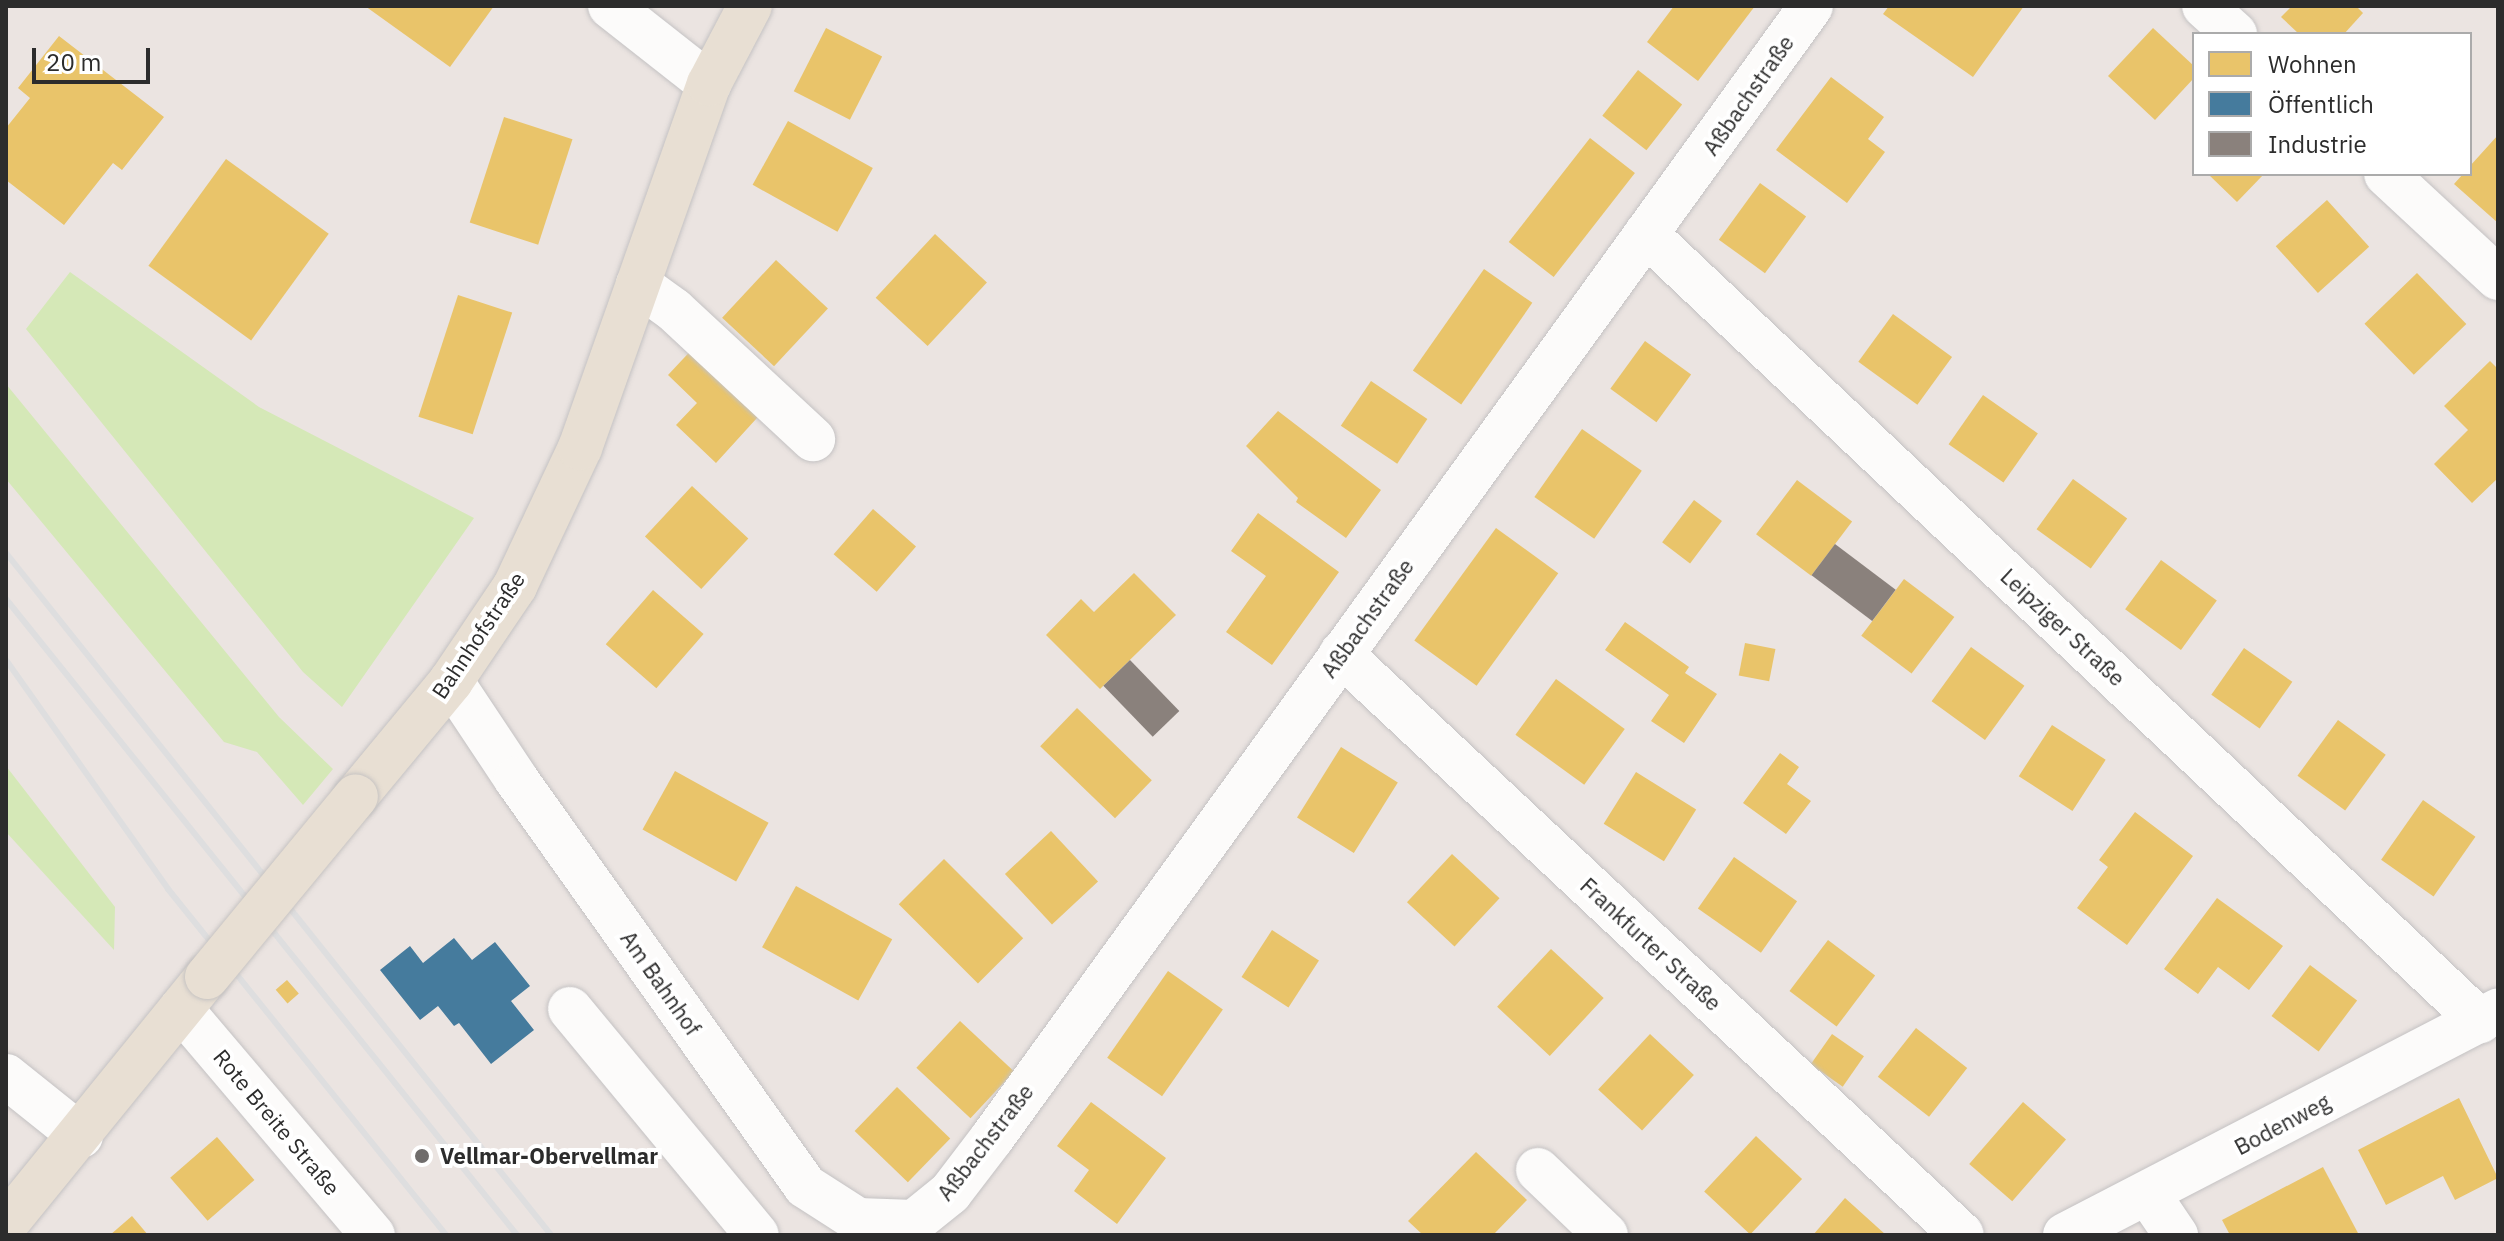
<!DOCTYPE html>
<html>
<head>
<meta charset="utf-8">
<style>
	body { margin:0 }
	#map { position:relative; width:2504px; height:1241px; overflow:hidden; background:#ebe4e1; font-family:"IBM Plex Sans",sans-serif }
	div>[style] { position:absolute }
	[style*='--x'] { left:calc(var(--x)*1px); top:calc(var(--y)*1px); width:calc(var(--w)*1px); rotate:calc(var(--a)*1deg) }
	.green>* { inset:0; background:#d5e8b7 }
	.homes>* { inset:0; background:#e9c46a; transform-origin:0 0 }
	.public>* { inset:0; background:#457b9d }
	.industry>* { inset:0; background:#8a817c; transform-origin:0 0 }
	.roads { filter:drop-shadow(0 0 2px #c4c2c3) drop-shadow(0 0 2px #c4c2c3) }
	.minor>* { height:44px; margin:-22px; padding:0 22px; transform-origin:22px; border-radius:22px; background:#fcfbfa }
	.major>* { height:44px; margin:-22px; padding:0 22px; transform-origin:22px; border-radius:22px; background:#e8dfd3 }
	.rail>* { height:6px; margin:-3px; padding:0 3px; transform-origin:3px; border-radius:3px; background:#dededf }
	.bridges { filter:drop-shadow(0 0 2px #c6c3c2) drop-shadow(0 0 2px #c6c3c2) }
	.major-bridge>* { height:44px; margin:-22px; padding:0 22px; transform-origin:22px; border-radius:22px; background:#e8dfd3 }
	.dots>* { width:22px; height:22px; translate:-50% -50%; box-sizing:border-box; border:4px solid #fff; border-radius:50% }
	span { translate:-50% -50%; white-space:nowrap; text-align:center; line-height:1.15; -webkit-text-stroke:8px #fff; paint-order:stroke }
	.street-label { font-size:22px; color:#2c2c2c }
	.poi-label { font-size:22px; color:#2c2c2c; font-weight:700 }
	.left { translate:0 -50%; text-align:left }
	.frame { position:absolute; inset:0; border:8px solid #2c2c2c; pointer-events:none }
	.legend { position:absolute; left:2192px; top:32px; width:280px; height:144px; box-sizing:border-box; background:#fff; border:2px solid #ababab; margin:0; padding:10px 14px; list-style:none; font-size:24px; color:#2c2c2c }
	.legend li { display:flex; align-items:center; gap:16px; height:40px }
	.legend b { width:40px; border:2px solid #ababab }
	.scale { position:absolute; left:32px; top:48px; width:118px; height:36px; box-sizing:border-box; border:4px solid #2c2c2c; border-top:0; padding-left:10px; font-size:24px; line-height:28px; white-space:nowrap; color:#2c2c2c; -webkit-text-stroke:6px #fff; paint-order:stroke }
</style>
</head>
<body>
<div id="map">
	<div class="green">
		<div style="clip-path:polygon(70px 272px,259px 407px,474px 518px,342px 707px,303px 672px,26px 329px)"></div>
		<div style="clip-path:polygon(6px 384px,279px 717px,333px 769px,303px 805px,257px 752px,224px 742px,6px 479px)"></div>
		<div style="clip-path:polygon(6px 766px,115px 907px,114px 950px,6px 832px)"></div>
	</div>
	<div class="homes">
		<div style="clip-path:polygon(365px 6px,494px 6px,450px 67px)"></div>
		<div style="clip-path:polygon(1674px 6px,1755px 6px,1698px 81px,1647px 42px)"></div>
		<div style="clip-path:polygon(1889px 6px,2024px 6px,1973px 77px,1883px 14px)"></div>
		<div style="clip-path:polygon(2292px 6px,2356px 6px,2363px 13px,2344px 34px,2299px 34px,2281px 17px)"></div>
		<div style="left:826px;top:28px;width:63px;height:71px;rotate:27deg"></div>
		<div style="clip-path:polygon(2153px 28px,2194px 66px,2194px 78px,2155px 120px,2108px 76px)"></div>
		<div style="clip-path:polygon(59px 36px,164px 117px,122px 170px,113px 163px,64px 225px,6px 180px,6px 128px,30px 98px,18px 88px)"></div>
		<div style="left:1638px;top:70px;width:56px;height:58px;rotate:38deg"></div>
		<div style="clip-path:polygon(1831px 77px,1884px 117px,1868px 139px,1885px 152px,1847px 203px,1776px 150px)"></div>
		<div style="left:504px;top:117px;width:72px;height:111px;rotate:18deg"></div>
		<div style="left:788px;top:121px;width:97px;height:73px;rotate:29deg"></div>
		<div style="clip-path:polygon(2498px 135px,2498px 223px,2454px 184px,2463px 174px,2470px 174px,2470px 166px)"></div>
		<div style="left:1590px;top:138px;width:57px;height:132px;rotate:38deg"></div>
		<div style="left:226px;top:159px;width:127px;height:132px;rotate:36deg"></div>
		<div style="clip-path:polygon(2208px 174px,2264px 174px,2237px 202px)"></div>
		<div style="left:1760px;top:183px;width:57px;height:70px;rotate:36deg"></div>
		<div style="left:2327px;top:200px;width:63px;height:69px;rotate:48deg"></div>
		<div style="left:935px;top:234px;width:71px;height:87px;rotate:43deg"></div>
		<div style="left:776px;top:260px;width:71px;height:79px;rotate:43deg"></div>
		<div style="left:1484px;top:269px;width:59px;height:124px;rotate:35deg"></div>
		<div style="left:2417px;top:273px;width:71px;height:73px;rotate:46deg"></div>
		<div style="left:458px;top:295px;width:57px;height:128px;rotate:18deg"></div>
		<div style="left:1893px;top:314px;width:73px;height:59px;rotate:36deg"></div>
		<div style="left:1645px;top:341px;width:57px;height:59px;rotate:36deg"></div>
		<div style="clip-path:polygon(698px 343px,767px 407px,716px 463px,676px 425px,697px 403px,668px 375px)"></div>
		<div style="clip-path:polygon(2490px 361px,2498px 369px,2498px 478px,2472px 503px,2434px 464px,2468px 430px,2444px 406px)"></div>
		<div style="left:1371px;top:381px;width:68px;height:54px;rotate:34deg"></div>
		<div style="left:1983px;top:395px;width:67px;height:60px;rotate:35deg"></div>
		<div style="clip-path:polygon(1278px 411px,1381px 490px,1346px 538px,1296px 502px,1298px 498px,1246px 446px)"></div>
		<div style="left:1582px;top:429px;width:73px;height:83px;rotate:35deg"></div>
		<div style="left:2073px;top:479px;width:67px;height:62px;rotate:36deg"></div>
		<div style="left:1797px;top:480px;width:69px;height:68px;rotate:37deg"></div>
		<div style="left:692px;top:486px;width:77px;height:69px;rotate:43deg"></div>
		<div style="left:1694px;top:500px;width:35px;height:53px;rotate:37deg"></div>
		<div style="left:873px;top:509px;width:57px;height:60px;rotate:41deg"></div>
		<div style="clip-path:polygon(1258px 513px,1339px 572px,1272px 665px,1226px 632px,1266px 576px,1231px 551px)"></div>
		<div style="left:1496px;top:528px;width:77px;height:139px;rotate:36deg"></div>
		<div style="left:2161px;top:560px;width:69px;height:61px;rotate:36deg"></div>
		<div style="clip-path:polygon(1134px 573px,1176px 615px,1100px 689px,1046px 635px,1081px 599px,1094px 612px)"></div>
		<div style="left:1904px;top:579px;width:63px;height:71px;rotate:37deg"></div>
		<div style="left:653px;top:590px;width:67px;height:72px;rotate:41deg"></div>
		<div style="clip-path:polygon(1625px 622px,1689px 667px,1685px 673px,1717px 694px,1684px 743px,1651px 721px,1669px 695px,1605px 650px)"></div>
		<div style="left:1745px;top:643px;width:31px;height:33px;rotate:11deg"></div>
		<div style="left:1971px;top:647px;width:66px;height:67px;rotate:36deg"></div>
		<div style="left:2244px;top:648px;width:59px;height:57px;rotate:35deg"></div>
		<div style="left:1556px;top:679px;width:85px;height:69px;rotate:36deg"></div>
		<div style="left:1077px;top:708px;width:104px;height:53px;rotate:44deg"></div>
		<div style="left:2338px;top:720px;width:59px;height:69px;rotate:36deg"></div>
		<div style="left:2052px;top:725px;width:64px;height:61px;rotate:33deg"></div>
		<div style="left:1341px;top:747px;width:67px;height:83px;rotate:32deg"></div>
		<div style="clip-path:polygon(1780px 753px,1799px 767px,1787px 784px,1811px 801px,1786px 834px,1743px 803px)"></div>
		<div style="left:675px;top:771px;width:107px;height:67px;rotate:29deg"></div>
		<div style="left:1636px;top:772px;width:71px;height:61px;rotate:32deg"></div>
		<div style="left:2423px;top:800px;width:64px;height:73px;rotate:35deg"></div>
		<div style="clip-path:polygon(2135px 812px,2193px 856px,2127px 945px,2077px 908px,2108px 867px,2099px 860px)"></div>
		<div style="left:1051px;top:831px;width:69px;height:63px;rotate:47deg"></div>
		<div style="left:1452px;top:854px;width:65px;height:66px;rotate:43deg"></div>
		<div style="left:1734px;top:857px;width:77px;height:63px;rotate:35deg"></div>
		<div style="left:944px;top:859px;width:112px;height:64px;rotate:45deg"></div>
		<div style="left:796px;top:886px;width:110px;height:70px;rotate:29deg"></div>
		<div style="clip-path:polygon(2217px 898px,2283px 946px,2249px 990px,2218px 967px,2198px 994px,2164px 969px)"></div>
		<div style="left:1272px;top:930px;width:56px;height:56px;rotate:33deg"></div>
		<div style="left:1828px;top:940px;width:59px;height:64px;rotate:37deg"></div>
		<div style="left:1551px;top:949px;width:72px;height:79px;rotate:43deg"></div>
		<div style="left:2310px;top:965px;width:59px;height:64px;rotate:37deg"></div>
		<div style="left:1168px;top:971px;width:67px;height:106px;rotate:35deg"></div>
		<div style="left:287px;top:980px;width:18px;height:15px;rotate:49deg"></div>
		<div style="left:960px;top:1021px;width:74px;height:64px;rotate:43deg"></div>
		<div style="left:1916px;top:1028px;width:65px;height:62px;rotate:38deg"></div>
		<div style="left:1650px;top:1034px;width:60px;height:76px;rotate:43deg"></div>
		<div style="left:1832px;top:1034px;width:39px;height:37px;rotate:35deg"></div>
		<div style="left:897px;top:1087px;width:74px;height:61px;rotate:44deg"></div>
		<div style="clip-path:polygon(2459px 1098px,2498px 1178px,2455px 1200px,2443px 1176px,2386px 1205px,2358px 1150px)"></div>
		<div style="clip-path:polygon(1091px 1102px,1166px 1158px,1117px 1224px,1074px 1191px,1089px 1170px,1057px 1146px)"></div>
		<div style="left:2023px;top:1102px;width:57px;height:82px;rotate:41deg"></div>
		<div style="left:1756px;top:1136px;width:63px;height:76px;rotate:43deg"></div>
		<div style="left:217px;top:1137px;width:57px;height:62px;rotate:49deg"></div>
		<div style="clip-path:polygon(1476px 1152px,1527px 1200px,1493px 1235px,1423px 1235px,1408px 1221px)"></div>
		<div style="clip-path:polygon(2323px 1167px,2359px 1235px,2230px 1235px,2222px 1220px)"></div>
		<div style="clip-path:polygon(1845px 1198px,1886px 1235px,1813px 1235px)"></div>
		<div style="clip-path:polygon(132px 1216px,148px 1235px,110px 1235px)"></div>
	</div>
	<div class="public">
		<div style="clip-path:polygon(454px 938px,472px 960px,495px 942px,530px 986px,511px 1001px,534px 1030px,491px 1064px,459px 1023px,454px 1026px,438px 1006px,420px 1020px,380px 970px,410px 946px,423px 963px)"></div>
	</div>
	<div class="industry">
		<div style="left:1835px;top:544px;width:76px;height:39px;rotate:37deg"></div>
		<div style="left:1130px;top:660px;width:71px;height:37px;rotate:46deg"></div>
	</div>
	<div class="roads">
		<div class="minor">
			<div style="--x:610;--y:6;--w:126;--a:38.2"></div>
			<div style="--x:2204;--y:6;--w:42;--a:42.1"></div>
			<div style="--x:2386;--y:174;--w:153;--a:42.9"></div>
			<div style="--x:1646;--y:234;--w:1147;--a:43.34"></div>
			<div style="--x:638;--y:284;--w:44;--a:35.8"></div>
			<div style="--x:674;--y:310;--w:190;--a:42.9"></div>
			<div style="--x:1341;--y:654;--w:850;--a:43.09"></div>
			<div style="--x:451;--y:681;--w:118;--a:56.4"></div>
			<div style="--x:516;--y:779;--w:499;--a:54.6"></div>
			<div style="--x:805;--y:1186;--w:63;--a:32.7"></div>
			<div style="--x:858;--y:1220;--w:56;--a:2"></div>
			<div style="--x:914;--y:1222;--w:46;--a:-38.9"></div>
			<div style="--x:950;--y:1193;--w:69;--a:-52.6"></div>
			<div style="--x:992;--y:1138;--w:1397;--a:-54.11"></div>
			<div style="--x:181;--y:1009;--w:297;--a:49.7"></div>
			<div style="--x:570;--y:1009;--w:293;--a:50.4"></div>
			<div style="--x:6;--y:1076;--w:96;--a:38.7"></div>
			<div style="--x:1538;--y:1170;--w:94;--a:43.7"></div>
			<div style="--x:2148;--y:1194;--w:50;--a:55.7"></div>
			<div style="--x:2065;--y:1235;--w:488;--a:-27.4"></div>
		</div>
		<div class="major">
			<div style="--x:356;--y:796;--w:149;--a:-50.4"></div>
			<div style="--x:451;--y:681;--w:115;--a:-56"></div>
			<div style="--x:515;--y:586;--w:153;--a:-64.8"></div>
			<div style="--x:580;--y:448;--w:386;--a:-70.5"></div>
			<div style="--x:709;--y:84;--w:88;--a:-62.3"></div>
			<div style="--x:6;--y:1224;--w:318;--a:-50.9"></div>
		</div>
	</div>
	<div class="rail">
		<div style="--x:6;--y:553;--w:873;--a:51.37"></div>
		<div style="--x:6;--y:599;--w:816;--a:51.22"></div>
		<div style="--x:6;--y:660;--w:281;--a:54.7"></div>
		<div style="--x:168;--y:889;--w:444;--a:51.2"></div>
	</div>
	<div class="bridges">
		<div class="major-bridge">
			<div style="--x:207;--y:977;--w:234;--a:-50.5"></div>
		</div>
	</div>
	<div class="dots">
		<div style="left:422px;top:1156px;background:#6f6c6b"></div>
	</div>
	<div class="street-label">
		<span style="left:1748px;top:95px;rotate:-55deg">Aßbachstraße</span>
		<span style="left:1367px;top:618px;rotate:-54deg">Aßbachstraße</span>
		<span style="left:2063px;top:627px;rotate:43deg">Leipziger Straße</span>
		<span style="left:478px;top:635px;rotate:-56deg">Bahnhofstraße</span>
		<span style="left:1651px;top:944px;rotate:43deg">Frankfurter Straße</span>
		<span style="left:661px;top:983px;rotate:55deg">Am Bahnhof</span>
		<span style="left:277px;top:1122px;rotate:50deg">Rote Breite Straße</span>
		<span style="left:2282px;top:1124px;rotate:-28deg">Bodenweg</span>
		<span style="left:985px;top:1142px;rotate:-52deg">Aßbachstraße</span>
	</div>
	<div class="poi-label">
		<span class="left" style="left:440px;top:1156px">Vellmar-Obervellmar</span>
	</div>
	<div class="frame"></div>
	<ul class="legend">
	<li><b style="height:22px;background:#e9c46a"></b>Wohnen</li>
	<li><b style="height:22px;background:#457b9d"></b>Öffentlich</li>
	<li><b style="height:22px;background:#8a817c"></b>Industrie</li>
	</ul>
	<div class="scale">20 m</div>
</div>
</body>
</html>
